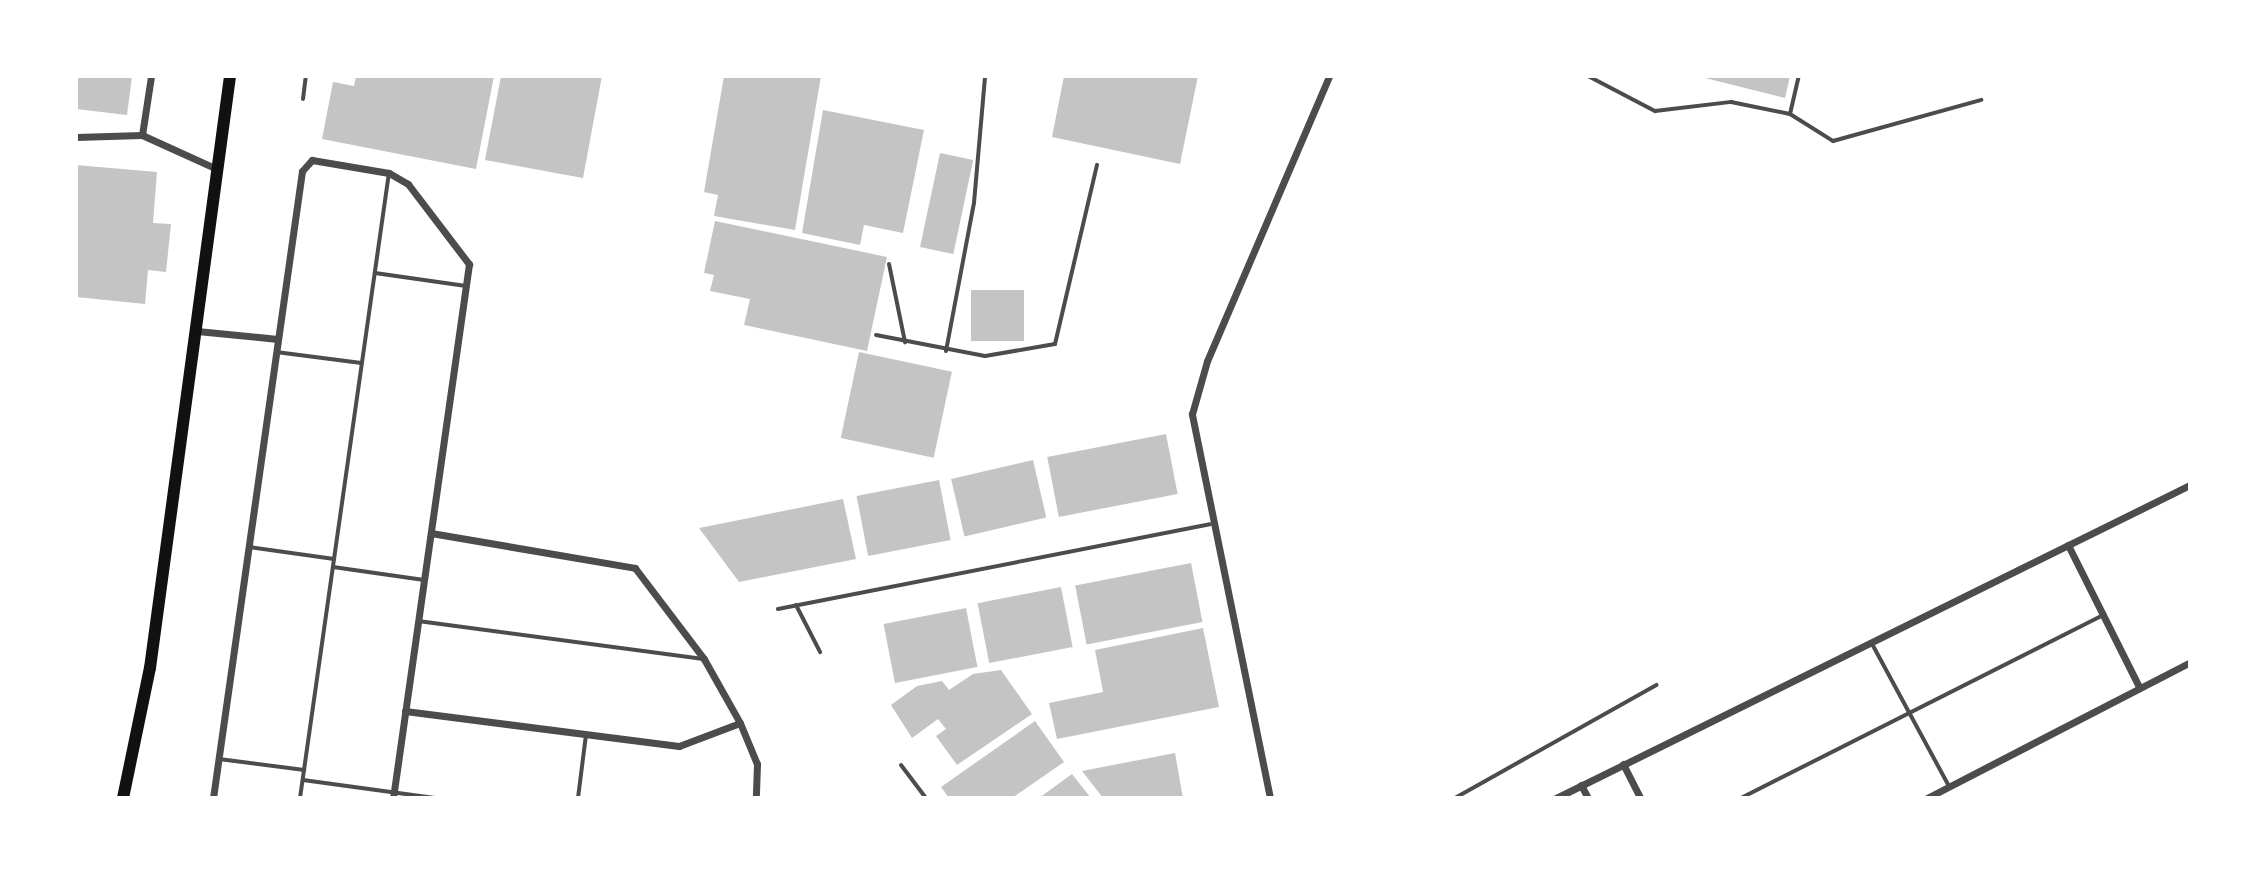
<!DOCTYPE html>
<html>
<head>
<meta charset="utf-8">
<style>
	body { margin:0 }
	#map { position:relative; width:2266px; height:874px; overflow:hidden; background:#fff; font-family:"IBM Plex Sans",sans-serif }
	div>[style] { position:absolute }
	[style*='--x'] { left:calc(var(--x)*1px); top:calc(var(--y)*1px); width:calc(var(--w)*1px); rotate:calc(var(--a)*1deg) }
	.building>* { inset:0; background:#c4c4c4; transform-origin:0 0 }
	.service>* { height:4px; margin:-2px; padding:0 2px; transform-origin:2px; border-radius:2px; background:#4c4c4c }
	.minor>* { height:7px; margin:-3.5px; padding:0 3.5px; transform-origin:3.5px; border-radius:3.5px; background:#4c4c4c }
	.primary>* { height:12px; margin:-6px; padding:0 6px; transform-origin:6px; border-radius:6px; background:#111 }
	span { translate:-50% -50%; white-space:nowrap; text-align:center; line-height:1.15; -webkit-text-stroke:6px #fff; paint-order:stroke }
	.frame { position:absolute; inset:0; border:78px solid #fff; pointer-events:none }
</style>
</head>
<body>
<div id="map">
	<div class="building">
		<div style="clip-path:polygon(76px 76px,132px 76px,127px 115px,76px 109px)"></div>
		<div style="clip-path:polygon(356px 76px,494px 76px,476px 169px,322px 139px,333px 82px,354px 86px)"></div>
		<div style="clip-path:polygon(501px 76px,602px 76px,583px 178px,485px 160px)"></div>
		<div style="clip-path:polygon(724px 76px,821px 76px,795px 230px,714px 216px,718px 195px,704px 192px)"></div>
		<div style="clip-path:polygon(1064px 76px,1198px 76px,1180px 164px,1052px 137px)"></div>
		<div style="clip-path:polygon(1697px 76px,1790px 76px,1785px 98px)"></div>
		<div style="clip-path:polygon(823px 110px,924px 130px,903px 233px,864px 225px,860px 245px,802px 233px)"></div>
		<div style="left:940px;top:153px;width:34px;height:96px;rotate:12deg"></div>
		<div style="clip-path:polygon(76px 165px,157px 172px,153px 223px,171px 224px,166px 272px,148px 270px,145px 304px,76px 297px)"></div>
		<div style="clip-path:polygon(715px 221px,887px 257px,867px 351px,744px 325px,750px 299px,710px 291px,714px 275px,704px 273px)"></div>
		<div style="left:971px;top:290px;width:53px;height:51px"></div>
		<div style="left:859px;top:352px;width:95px;height:88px;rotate:12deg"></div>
		<div style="left:1166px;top:434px;width:61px;height:121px;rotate:79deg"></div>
		<div style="left:1033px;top:460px;width:59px;height:84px;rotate:77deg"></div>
		<div style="left:939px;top:480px;width:61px;height:84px;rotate:79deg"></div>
		<div style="clip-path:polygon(843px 499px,856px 559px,739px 582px,699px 528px)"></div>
		<div style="left:1191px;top:563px;width:60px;height:118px;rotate:79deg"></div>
		<div style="left:1061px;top:587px;width:61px;height:85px;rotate:79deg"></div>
		<div style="left:966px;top:608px;width:60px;height:84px;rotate:79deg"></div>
		<div style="clip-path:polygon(1203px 628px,1219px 707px,1057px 739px,1049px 703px,1103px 692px,1095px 650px)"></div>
		<div style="clip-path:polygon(1001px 670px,1032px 714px,957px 765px,936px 736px,946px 729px,938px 719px,912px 738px,891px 705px,917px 686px,942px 681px,949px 690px,973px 674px)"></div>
		<div style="clip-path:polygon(1035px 721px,1064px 762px,1012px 798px,949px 798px,941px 787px)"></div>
		<div style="clip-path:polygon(1175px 753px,1183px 798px,1103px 798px,1082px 771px)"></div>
		<div style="clip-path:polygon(1072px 774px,1091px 798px,1039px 798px)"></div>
	</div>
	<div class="service">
		<div style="--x:1588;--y:76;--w:76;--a:27.6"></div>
		<div style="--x:1655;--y:111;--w:77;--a:-6.8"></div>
		<div style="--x:1731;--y:102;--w:60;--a:11.5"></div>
		<div style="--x:1790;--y:114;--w:51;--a:32.1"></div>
		<div style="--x:1833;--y:141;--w:154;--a:-15.5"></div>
		<div style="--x:303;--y:99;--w:23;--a:-83"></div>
		<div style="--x:1790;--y:114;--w:39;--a:-77"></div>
		<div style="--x:889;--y:264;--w:80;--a:78.4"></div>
		<div style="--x:375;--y:273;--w:92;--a:8.1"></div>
		<div style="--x:876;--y:335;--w:111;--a:10.9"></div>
		<div style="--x:985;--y:356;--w:71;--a:-9.7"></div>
		<div style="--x:1055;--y:344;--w:184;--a:-76.8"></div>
		<div style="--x:946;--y:351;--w:151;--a:-79.3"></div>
		<div style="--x:974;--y:203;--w:127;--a:-85"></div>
		<div style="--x:276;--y:352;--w:86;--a:7.4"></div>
		<div style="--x:249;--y:547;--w:86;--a:8"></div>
		<div style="--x:333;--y:567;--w:92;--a:8.1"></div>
		<div style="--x:796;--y:605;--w:53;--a:62.9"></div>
		<div style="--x:778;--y:609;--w:440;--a:-11.1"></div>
		<div style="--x:418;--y:621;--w:286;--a:7.6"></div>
		<div style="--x:1871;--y:642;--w:164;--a:61.6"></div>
		<div style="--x:219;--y:759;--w:86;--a:7.4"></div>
		<div style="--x:901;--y:765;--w:41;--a:52.9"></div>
		<div style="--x:303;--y:780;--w:133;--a:7.8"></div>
		<div style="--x:300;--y:798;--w:631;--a:-81.9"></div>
		<div style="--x:578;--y:798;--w:64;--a:-82.8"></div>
		<div style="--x:1455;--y:798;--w:231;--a:-29.3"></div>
		<div style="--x:1741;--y:798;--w:407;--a:-26.8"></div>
	</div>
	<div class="minor">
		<div style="--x:142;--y:135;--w:82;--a:24.4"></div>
		<div style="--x:76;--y:137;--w:66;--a:-1.7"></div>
		<div style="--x:142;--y:135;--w:60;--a:-81.3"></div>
		<div style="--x:197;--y:331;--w:81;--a:5.6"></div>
		<div style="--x:431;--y:533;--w:207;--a:9.7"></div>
		<div style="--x:635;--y:568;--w:114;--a:52.8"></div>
		<div style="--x:704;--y:659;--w:73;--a:60.6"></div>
		<div style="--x:740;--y:723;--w:44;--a:67.5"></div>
		<div style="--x:757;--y:764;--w:34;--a:92"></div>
		<div style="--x:2068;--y:545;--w:157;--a:63.4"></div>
		<div style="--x:405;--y:711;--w:276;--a:7.3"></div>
		<div style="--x:679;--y:746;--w:65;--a:-20.7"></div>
		<div style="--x:1623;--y:764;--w:38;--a:63"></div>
		<div style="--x:1581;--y:785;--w:15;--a:62"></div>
		<div style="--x:213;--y:798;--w:633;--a:-81.92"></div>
		<div style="--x:302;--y:171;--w:15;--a:-48"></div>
		<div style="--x:312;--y:160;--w:78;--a:9.6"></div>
		<div style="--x:389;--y:173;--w:22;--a:30"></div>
		<div style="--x:408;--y:184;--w:101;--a:52.7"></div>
		<div style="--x:469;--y:264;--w:539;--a:98.1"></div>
		<div style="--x:1270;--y:798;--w:392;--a:-101.5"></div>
		<div style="--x:1192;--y:414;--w:55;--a:-74.2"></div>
		<div style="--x:1207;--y:361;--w:310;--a:-66.8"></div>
		<div style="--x:1556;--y:798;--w:707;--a:-26.28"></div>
		<div style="--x:1927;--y:798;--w:296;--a:-27.3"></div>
	</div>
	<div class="primary">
		<div style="--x:123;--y:798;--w:133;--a:-78.3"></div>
		<div style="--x:150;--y:668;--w:597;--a:-82.3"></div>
	</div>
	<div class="frame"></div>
</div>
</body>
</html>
